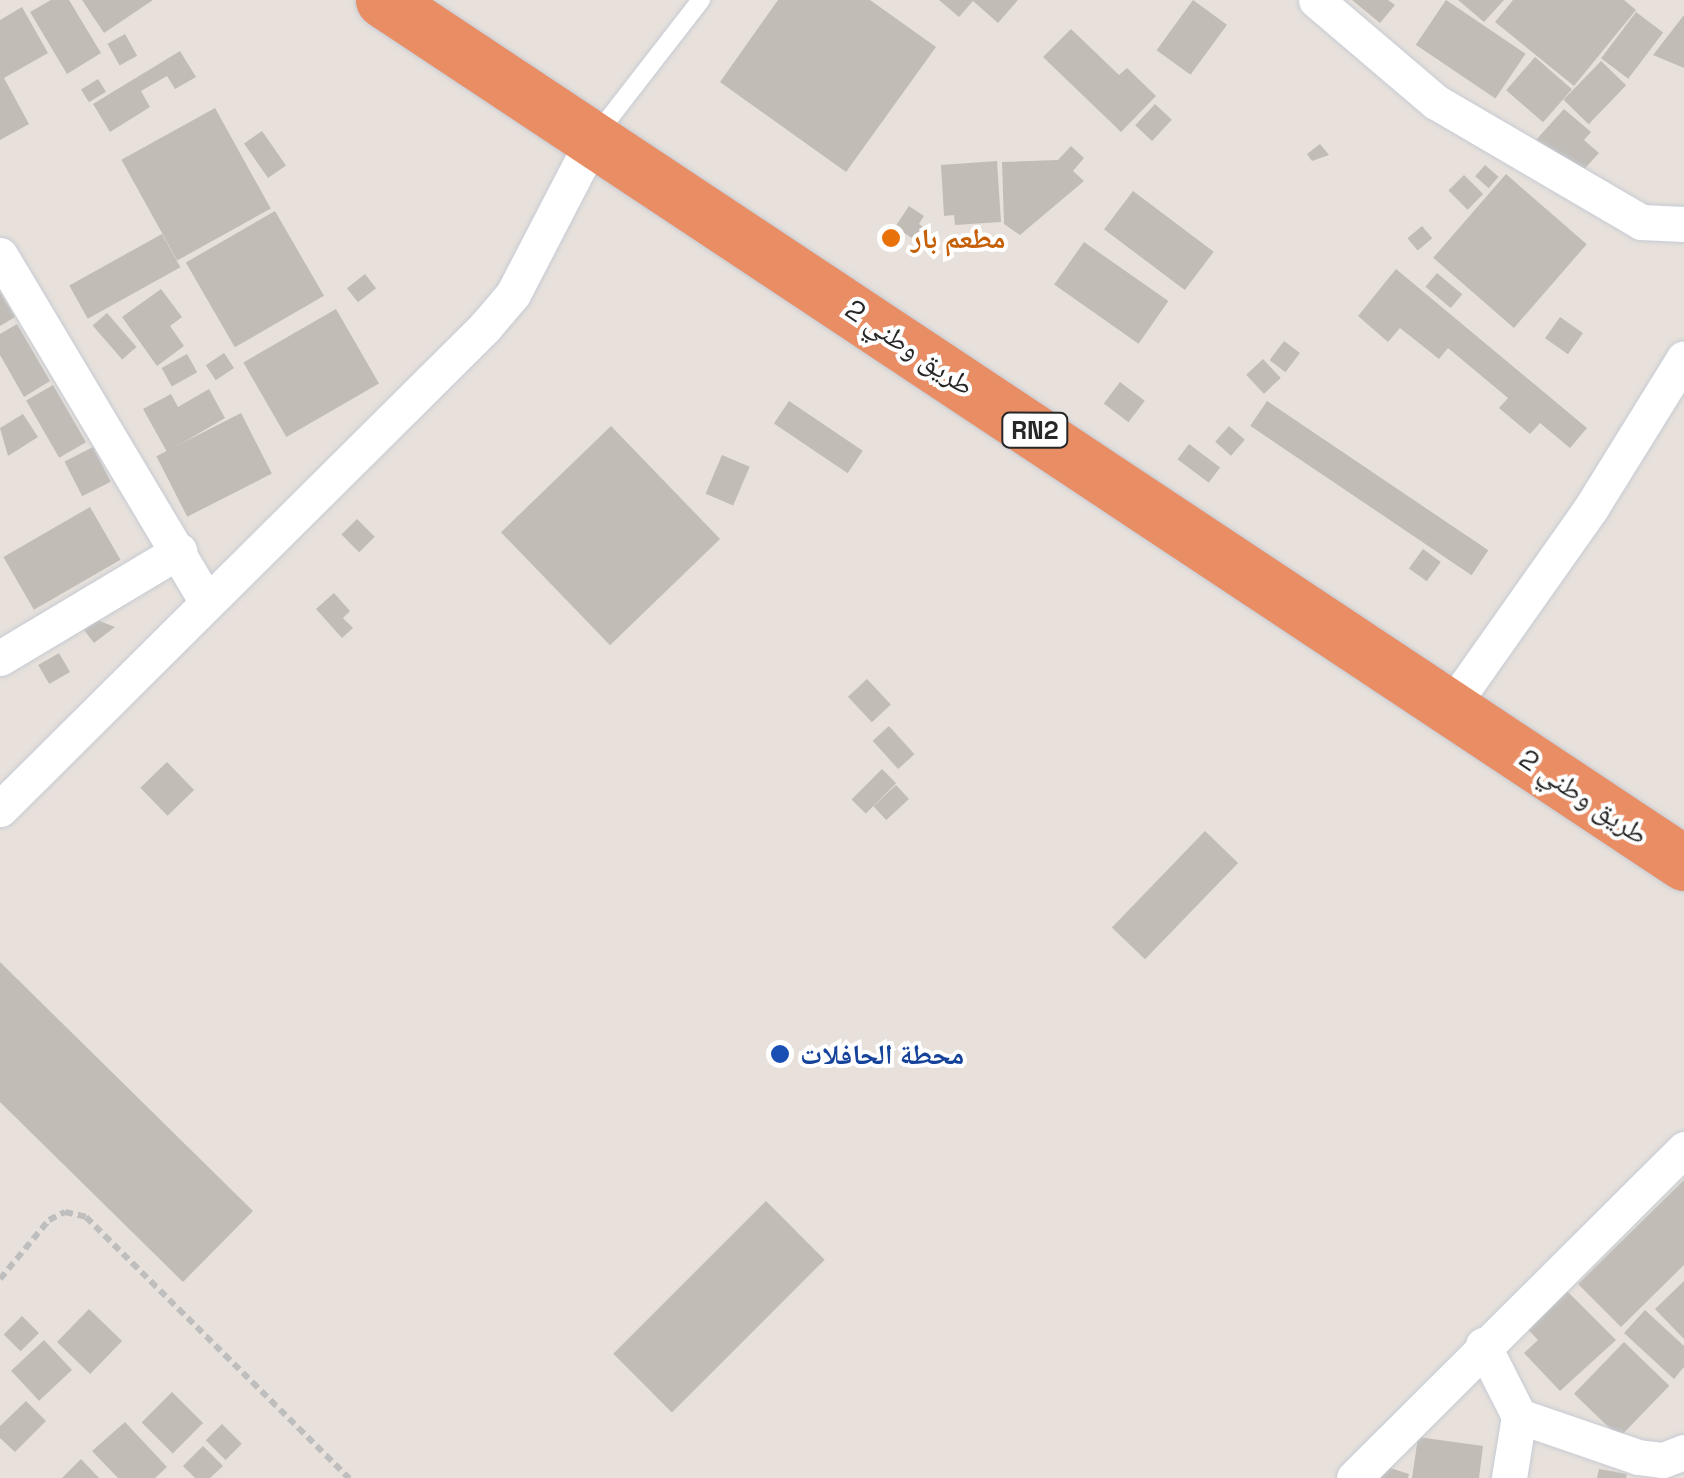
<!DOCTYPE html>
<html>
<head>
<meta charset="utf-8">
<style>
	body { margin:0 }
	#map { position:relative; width:1684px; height:1478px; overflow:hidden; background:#e8e1db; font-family:"Space Grotesk","Noto Naskh Arabic",sans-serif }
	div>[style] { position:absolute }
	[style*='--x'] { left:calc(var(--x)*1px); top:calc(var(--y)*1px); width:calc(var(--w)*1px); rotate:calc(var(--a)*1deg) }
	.building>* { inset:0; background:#c1bcb6; transform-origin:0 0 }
	.path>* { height:6px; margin-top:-3px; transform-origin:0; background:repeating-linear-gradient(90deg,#bebebe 0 8px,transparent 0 13px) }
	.roads { filter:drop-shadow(0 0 2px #c6cbd4) drop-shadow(0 0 2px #c6cbd4) }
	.lane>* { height:18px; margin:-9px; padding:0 9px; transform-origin:9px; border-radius:9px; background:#fff }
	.street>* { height:35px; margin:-17.5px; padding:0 17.5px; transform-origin:17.5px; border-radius:17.5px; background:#fff }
	.highway>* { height:55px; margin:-27.5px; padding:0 27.5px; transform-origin:27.5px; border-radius:27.5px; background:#e98d65 }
	.dots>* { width:28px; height:28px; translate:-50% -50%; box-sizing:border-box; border:5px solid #fff; border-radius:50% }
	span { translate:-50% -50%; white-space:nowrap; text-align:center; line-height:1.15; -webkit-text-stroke:8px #fff; paint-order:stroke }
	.shield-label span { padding:2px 8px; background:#fff; border:2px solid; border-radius:8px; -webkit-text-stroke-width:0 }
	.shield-label { font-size:25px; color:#272727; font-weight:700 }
	.food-label { font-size:28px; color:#c56008; font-weight:700 }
	.left { translate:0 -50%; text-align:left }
	.street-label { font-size:28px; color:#272727 }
	.transit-label { font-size:28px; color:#164399; font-weight:700 }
</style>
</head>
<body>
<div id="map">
	<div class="building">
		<div style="clip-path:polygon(51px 0,69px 0,101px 53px,67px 74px,30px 12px)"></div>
		<div style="clip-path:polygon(82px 0,153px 0,104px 33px)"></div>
		<div style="clip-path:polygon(778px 0,870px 0,936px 47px,846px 172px,720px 82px)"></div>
		<div style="clip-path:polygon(939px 0,1018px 0,998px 23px,973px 1px,959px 17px)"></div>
		<div style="left:1193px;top:0;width:42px;height:62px;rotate:36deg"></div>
		<div style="clip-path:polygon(1352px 0,1388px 0,1395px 5px,1380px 23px)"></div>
		<div style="left:1446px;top:0;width:96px;height:54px;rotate:34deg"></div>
		<div style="clip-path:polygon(1458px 0,1504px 0,1484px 22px)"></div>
		<div style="clip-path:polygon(1513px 0,1624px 0,1636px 10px,1574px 86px,1495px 22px)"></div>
		<div style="clip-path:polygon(22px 7px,48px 53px,4px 78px,29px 124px,0 140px,0 20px)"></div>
		<div style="left:1636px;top:12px;width:34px;height:58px;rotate:37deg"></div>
		<div style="clip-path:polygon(1684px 15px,1684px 68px,1653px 55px)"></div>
		<div style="clip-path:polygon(1071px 29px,1119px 75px,1127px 68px,1156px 96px,1121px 132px,1043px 57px)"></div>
		<div style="left:125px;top:34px;width:25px;height:20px;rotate:61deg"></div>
		<div style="clip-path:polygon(180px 51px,196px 77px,175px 89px,167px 76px,141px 91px,150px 107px,110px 132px,93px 104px)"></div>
		<div style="left:1535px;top:57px;width:49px;height:44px;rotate:41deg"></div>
		<div style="left:1601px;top:61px;width:35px;height:54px;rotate:44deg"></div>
		<div style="left:98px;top:79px;width:15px;height:20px;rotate:58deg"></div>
		<div style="left:1155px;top:104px;width:23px;height:29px;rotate:43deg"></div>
		<div style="left:215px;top:108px;width:115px;height:107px;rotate:61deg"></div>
		<div style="clip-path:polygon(1564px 109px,1591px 132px,1584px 140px,1599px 153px,1577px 177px,1536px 140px)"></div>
		<div style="left:262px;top:131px;width:42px;height:22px;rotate:55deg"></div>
		<div style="clip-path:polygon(1320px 144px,1329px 155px,1312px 161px,1307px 154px)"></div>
		<div style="clip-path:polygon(1071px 146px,1084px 158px,1073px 171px,1084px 181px,1020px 235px,1004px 224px,1002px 162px,1058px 160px)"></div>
		<div style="clip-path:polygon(997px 161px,1001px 222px,955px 225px,954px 215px,944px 216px,941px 165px)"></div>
		<div style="left:1485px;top:165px;width:18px;height:15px;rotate:41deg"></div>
		<div style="left:1506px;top:174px;width:107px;height:111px;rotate:41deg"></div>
		<div style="left:1464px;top:175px;width:27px;height:22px;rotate:45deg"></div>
		<div style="left:1133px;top:191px;width:101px;height:48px;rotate:37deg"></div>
		<div style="clip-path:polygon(909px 206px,924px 216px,919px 224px,929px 231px,921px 244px,895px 227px)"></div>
		<div style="left:275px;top:211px;width:98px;height:103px;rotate:60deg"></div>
		<div style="left:1422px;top:226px;width:16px;height:19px;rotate:50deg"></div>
		<div style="left:162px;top:234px;width:38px;height:106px;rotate:61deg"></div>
		<div style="left:1084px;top:242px;width:103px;height:52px;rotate:35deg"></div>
		<div style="clip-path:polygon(1396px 269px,1587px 428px,1570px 448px,1540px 423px,1530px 434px,1499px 408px,1508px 398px,1448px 348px,1439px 359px,1400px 328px,1388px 342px,1358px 316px)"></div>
		<div style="left:1437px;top:273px;width:33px;height:18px;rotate:40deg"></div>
		<div style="left:365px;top:274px;width:18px;height:23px;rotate:52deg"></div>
		<div style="clip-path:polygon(161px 289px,182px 317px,170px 326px,184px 346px,157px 366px,122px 317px)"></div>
		<div style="clip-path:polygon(0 292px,15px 317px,0 326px)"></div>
		<div style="left:336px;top:309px;width:86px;height:107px;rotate:60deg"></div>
		<div style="left:107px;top:313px;width:45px;height:19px;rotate:49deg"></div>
		<div style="left:1560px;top:317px;width:28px;height:26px;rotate:35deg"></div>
		<div style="clip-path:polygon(17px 324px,50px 381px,24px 397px,0 355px,0 334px)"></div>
		<div style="left:1284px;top:341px;width:20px;height:24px;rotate:37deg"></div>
		<div style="left:224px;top:353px;width:18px;height:22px;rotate:56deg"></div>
		<div style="left:187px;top:354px;width:21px;height:29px;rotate:61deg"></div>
		<div style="left:1263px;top:359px;width:26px;height:23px;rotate:47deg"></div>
		<div style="left:1120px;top:382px;width:31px;height:27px;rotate:37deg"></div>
		<div style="left:53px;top:385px;width:66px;height:31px;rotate:60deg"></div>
		<div style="clip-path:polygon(209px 389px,225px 418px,167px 452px,143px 409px,171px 394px,178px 407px)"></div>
		<div style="left:789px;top:401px;width:89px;height:27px;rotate:34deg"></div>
		<div style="left:1267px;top:401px;width:267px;height:30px;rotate:34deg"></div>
		<div style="left:241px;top:413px;width:68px;height:95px;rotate:63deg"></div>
		<div style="clip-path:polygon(23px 414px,38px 437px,8px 456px,0 428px)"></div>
		<div style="left:611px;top:426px;width:157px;height:153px;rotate:46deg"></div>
		<div style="left:1229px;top:426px;width:21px;height:21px;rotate:41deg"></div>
		<div style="left:1189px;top:444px;width:39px;height:19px;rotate:37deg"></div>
		<div style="left:93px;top:447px;width:39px;height:32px;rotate:63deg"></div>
		<div style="left:722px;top:455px;width:30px;height:42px;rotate:23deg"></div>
		<div style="left:90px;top:507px;width:61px;height:100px;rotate:60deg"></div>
		<div style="left:357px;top:519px;width:25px;height:22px;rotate:45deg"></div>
		<div style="left:1423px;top:549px;width:22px;height:24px;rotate:36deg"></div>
		<div style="clip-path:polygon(334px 593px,350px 611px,343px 618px,353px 628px,342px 638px,316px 609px)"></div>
		<div style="clip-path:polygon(97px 620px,115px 627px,94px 643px,84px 630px)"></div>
		<div style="left:59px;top:653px;width:22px;height:24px;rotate:60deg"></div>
		<div style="left:867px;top:679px;width:35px;height:26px;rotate:47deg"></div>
		<div style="left:889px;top:726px;width:38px;height:22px;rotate:48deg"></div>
		<div style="left:167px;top:762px;width:39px;height:37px;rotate:46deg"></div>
		<div style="left:882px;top:769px;width:20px;height:43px;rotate:45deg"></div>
		<div style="left:896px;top:785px;width:19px;height:31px;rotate:47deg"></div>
		<div style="left:1205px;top:831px;width:46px;height:134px;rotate:44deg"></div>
		<div style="clip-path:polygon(0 962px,253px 1211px,183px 1282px,0 1102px)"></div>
		<div style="clip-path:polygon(1684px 1180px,1684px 1265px,1621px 1327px,1578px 1284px)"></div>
		<div style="left:766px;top:1201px;width:83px;height:216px;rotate:45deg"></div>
		<div style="clip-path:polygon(1684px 1281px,1684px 1339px,1655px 1309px)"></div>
		<div style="clip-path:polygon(1562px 1286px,1616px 1340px,1560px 1391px,1524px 1353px,1538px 1340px,1521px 1322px)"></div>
		<div style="left:89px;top:1309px;width:46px;height:46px;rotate:44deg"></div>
		<div style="clip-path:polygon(1645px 1310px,1684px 1346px,1684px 1367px,1674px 1379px,1624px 1333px)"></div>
		<div style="left:22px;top:1316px;width:24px;height:26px;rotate:45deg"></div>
		<div style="left:44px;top:1340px;width:41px;height:45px;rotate:47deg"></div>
		<div style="left:1624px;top:1342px;width:63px;height:72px;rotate:44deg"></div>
		<div style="left:172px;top:1392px;width:44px;height:43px;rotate:45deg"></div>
		<div style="clip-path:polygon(26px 1401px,46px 1421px,15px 1452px,0 1438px,0 1426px)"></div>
		<div style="clip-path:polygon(125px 1422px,167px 1467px,155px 1478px,118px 1478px,92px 1451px)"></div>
		<div style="left:222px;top:1424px;width:28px;height:23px;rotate:45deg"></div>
		<div style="clip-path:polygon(1418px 1437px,1483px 1446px,1479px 1478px,1412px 1478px)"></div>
		<div style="clip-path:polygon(203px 1446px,223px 1466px,210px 1478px,195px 1478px,183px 1466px)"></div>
		<div style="clip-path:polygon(81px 1459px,99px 1478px,62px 1478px)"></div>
		<div style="clip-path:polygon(1381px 1465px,1409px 1474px,1408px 1478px,1376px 1478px)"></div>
		<div style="clip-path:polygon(1599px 1469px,1627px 1474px,1626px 1478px,1597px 1478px)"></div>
	</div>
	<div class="path">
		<div style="--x:0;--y:1279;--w:77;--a:-50.3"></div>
		<div style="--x:49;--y:1220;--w:18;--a:-27"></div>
		<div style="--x:65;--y:1212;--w:22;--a:13"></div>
		<div style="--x:86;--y:1217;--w:371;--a:44.8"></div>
	</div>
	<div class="roads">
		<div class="lane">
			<div style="--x:597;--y:134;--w:170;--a:-52.2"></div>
		</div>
		<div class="street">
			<div style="--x:1316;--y:0;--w:157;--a:40.4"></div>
			<div style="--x:1436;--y:102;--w:238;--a:30.3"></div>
			<div style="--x:1641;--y:222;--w:43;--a:2.7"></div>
			<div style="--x:0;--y:255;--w:402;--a:59.2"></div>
			<div style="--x:0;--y:658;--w:209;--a:-30.9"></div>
			<div style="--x:1450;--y:708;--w:245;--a:-54.8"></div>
			<div style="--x:1591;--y:508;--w:176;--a:-58.2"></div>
			<div style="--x:0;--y:809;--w:684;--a:-44.82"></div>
			<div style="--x:485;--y:327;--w:43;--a:-49.7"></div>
			<div style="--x:513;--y:294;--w:178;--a:-62.6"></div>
			<div style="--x:1483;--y:1345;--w:80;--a:63.1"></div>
			<div style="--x:1519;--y:1416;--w:63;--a:99.2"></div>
			<div style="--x:1519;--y:1416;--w:126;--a:19"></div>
			<div style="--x:1638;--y:1457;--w:25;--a:7"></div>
			<div style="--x:1663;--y:1460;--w:22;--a:-21"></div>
			<div style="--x:1354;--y:1478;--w:466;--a:-44.9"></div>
		</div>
		<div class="highway">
			<div style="--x:383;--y:0;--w:1561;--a:33.56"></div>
		</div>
	</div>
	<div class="dots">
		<div style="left:891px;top:238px;background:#e8710a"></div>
		<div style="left:780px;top:1054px;background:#1a4fb4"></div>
	</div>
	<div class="shield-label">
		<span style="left:1035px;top:430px">RN2</span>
	</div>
	<div class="food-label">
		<span class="left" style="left:911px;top:238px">مطعم بار</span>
	</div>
	<div class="street-label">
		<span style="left:910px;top:347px;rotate:34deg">طريق وطني 2</span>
		<span style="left:1584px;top:796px;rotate:34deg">طريق وطني 2</span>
	</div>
	<div class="transit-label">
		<span class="left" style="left:800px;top:1054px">محطة الحافلات</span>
	</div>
</div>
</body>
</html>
